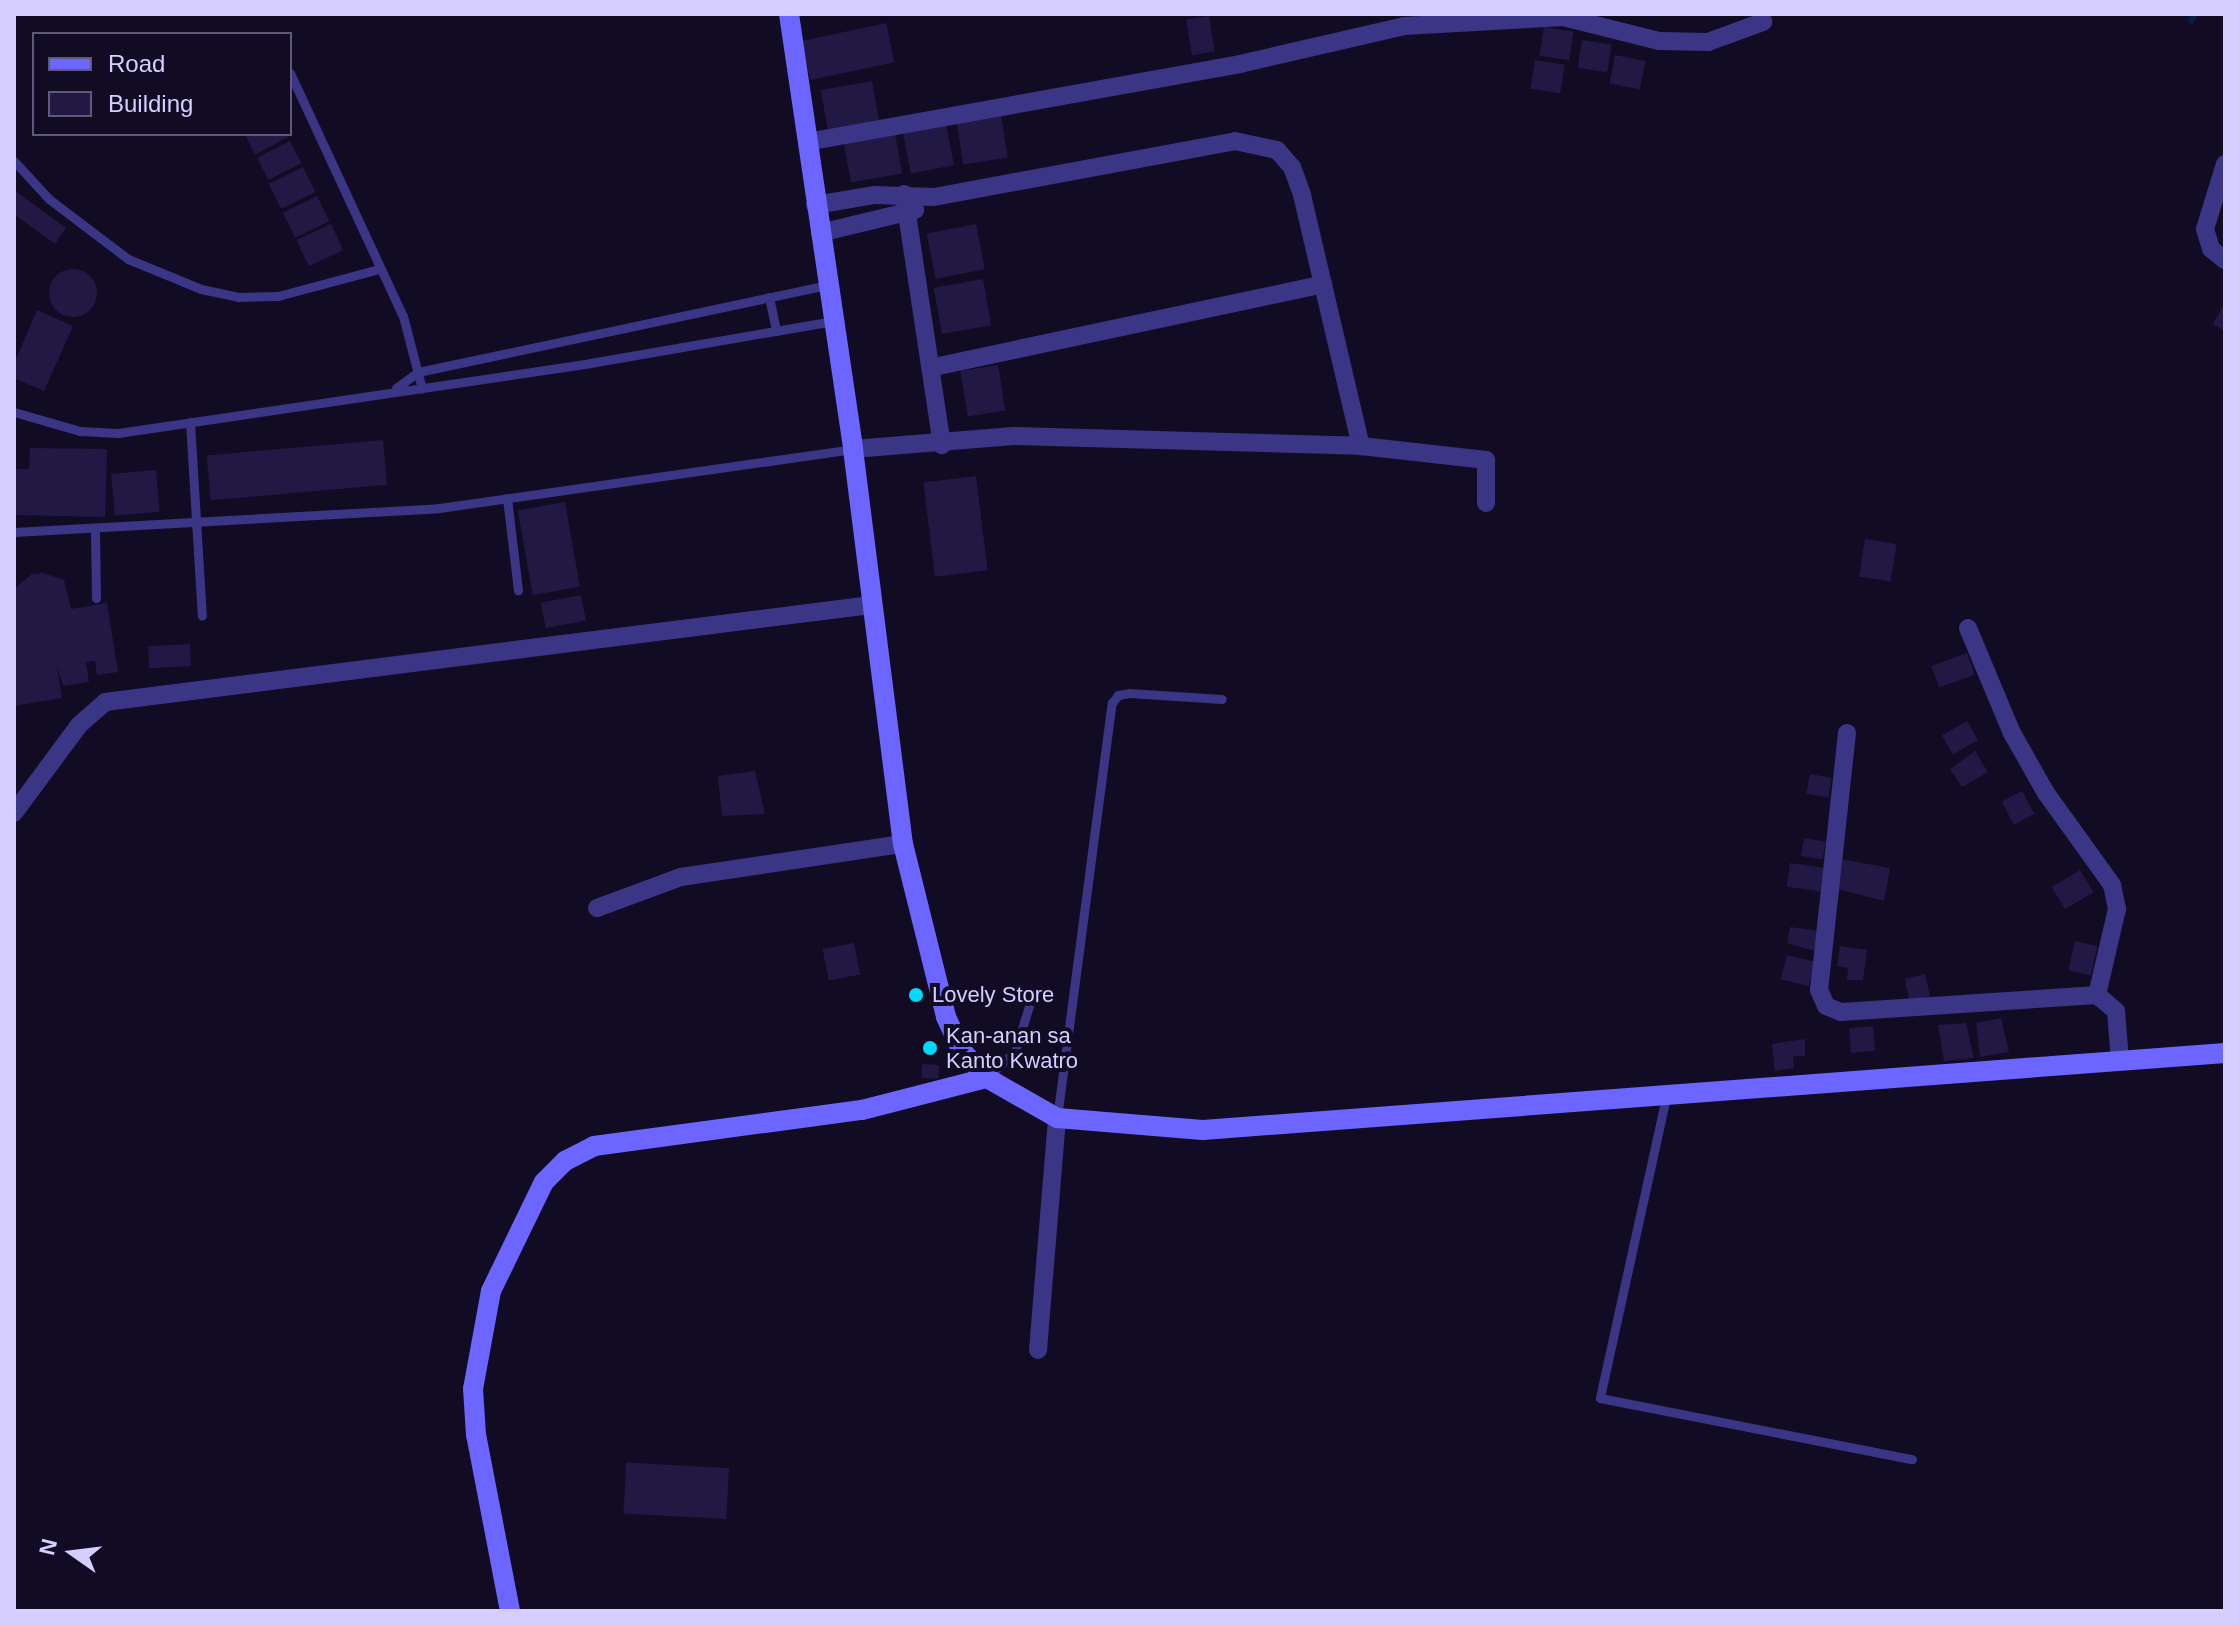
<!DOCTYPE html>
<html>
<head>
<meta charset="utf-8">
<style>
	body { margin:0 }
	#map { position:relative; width:2239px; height:1625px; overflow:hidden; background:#110c23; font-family:Arial,sans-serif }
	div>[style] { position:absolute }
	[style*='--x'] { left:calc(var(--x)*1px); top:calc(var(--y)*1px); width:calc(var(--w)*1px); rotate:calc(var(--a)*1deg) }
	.stream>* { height:6px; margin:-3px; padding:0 3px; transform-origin:3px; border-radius:3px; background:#091e45 }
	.building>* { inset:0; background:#221844; transform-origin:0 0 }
	.round { border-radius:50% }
	.lane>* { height:9px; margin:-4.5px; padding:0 4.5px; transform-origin:4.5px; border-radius:4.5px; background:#3a3584 }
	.street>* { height:18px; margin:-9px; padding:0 9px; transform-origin:9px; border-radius:9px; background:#3a3584 }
	.secondary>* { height:20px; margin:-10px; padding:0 10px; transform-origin:10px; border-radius:10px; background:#6c65ff }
	.dots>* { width:22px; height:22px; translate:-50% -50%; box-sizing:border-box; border:4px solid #110c23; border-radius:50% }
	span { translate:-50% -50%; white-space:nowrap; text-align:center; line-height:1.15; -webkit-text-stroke:8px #110c23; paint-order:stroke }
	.poi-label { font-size:22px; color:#d5ceff }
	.left { translate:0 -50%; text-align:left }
	.frame { position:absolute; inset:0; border:16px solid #d5ceff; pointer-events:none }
	.legend { position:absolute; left:32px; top:32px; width:260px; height:104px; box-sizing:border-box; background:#110c23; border:2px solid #5f5a7b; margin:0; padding:10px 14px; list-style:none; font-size:24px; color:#d5ceff }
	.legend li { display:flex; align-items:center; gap:16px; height:40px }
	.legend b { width:40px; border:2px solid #5f5a7b }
	.north { position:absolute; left:32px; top:1513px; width:80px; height:80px; -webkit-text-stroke:6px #110c23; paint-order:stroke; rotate:284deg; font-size:22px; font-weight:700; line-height:32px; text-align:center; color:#d5ceff }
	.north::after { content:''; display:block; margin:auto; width:28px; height:36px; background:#d5ceff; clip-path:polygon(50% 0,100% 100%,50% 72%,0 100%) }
</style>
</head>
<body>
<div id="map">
	<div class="stream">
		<div style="--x:2191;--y:21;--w:8;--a:-60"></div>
	</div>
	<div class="building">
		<div style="left:1209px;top:16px;width:36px;height:23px;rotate:81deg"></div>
		<div style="left:886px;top:23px;width:40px;height:86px;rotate:78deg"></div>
		<div style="left:1544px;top:27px;width:30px;height:29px;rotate:9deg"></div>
		<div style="left:1582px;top:40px;width:30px;height:28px;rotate:9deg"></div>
		<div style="left:1615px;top:55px;width:31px;height:29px;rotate:11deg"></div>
		<div style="left:1535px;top:60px;width:30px;height:29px;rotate:9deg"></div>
		<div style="left:872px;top:81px;width:41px;height:52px;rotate:80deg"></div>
		<div style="left:1001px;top:115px;width:43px;height:45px;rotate:81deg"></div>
		<div style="left:946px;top:124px;width:42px;height:44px;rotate:79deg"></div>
		<div style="left:895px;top:133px;width:41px;height:52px;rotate:80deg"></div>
		<div style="clip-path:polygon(245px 134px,287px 134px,288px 137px,255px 155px)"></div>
		<div style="left:290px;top:141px;width:25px;height:37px;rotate:63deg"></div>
		<div style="left:303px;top:167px;width:28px;height:38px;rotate:64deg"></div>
		<div style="clip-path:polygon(14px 190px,66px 228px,55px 244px,14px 214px)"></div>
		<div style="left:317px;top:196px;width:28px;height:38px;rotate:64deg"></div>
		<div style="left:331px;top:224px;width:29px;height:38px;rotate:65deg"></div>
		<div style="left:976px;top:224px;width:46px;height:50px;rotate:79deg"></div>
		<div class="round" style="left:49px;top:269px;width:48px;height:48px"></div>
		<div style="left:983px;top:279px;width:47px;height:50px;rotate:80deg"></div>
		<div style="clip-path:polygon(2225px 303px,2225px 331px,2213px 324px)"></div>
		<div style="clip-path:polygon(37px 310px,73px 326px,44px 391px,14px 378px,14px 364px)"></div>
		<div style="left:998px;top:365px;width:46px;height:38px;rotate:81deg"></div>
		<div style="left:383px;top:440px;width:45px;height:177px;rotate:85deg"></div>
		<div style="clip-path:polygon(30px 448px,107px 449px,105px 517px,14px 515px,14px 469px,29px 469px)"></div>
		<div style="left:156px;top:470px;width:42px;height:45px;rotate:85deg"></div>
		<div style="left:976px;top:476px;width:95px;height:53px;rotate:83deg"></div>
		<div style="left:565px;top:502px;width:86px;height:48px;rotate:80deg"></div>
		<div style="left:1865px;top:539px;width:32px;height:38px;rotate:9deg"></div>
		<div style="clip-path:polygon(43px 573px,64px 580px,71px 609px,107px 603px,118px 672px,97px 675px,95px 661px,86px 662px,89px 682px,63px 686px,57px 666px,62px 698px,14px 706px,14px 589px,32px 574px)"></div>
		<div style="left:581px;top:595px;width:26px;height:41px;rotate:79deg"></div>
		<div style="left:190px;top:644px;width:22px;height:42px;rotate:87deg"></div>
		<div style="left:1967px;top:653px;width:23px;height:38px;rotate:70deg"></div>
		<div style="left:1967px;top:721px;width:22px;height:29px;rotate:60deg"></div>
		<div style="clip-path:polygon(1975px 751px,1988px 772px,1962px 787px,1950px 769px)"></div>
		<div style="clip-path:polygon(755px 771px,765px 814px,722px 816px,718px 776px)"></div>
		<div style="left:1810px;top:774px;width:22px;height:20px;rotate:10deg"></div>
		<div style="left:2022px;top:791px;width:26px;height:23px;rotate:62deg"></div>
		<div style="left:1804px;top:838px;width:22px;height:18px;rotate:10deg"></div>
		<div style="clip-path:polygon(1840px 859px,1890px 868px,1884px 901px,1837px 889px)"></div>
		<div style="left:1790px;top:863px;width:34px;height:24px;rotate:8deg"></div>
		<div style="left:2080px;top:870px;width:26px;height:33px;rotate:59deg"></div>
		<div style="clip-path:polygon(1790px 927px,1821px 931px,1815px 951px,1787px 943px)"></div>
		<div style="left:2075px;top:941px;width:23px;height:30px;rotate:13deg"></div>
		<div style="left:854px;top:943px;width:32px;height:32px;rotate:79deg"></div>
		<div style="clip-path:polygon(1840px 946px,1867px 950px,1863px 980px,1847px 980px,1848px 968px,1837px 966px)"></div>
		<div style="left:1787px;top:955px;width:29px;height:25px;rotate:14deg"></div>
		<div style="left:1925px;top:974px;width:23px;height:21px;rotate:77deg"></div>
		<div style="clip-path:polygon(2001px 1018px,2009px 1052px,1980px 1057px,1976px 1023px)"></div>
		<div style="clip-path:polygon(1966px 1023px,1974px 1058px,1944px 1061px,1938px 1025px)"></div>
		<div style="left:1873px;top:1026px;width:25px;height:24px;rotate:85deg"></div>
		<div style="clip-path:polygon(1805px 1039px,1805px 1056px,1793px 1056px,1794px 1068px,1775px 1071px,1772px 1044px)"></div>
		<div style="left:922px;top:1064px;width:17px;height:14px;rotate:3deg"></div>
		<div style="left:729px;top:1468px;width:51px;height:103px;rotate:93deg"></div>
	</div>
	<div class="lane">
		<div style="--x:290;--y:73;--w:268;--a:65.1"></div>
		<div style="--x:403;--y:316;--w:75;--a:75.4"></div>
		<div style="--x:14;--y:161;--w:52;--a:47.4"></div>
		<div style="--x:49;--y:199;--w:99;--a:37.2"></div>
		<div style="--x:128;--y:259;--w:79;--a:22.3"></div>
		<div style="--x:201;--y:289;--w:38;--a:12"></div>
		<div style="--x:238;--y:297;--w:40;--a:-1.4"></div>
		<div style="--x:278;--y:296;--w:105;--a:-15"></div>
		<div style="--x:769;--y:297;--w:35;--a:78"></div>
		<div style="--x:396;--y:388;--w:27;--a:-36"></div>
		<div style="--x:418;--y:372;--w:418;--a:-12"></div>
		<div style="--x:14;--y:412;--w:69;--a:16.1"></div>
		<div style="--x:80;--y:431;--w:38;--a:3"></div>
		<div style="--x:118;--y:433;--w:477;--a:-8.4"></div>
		<div style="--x:590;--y:363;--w:247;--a:-9.8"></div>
		<div style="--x:190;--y:422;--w:194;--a:86.5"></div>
		<div style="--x:507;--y:498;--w:93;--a:83.2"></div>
		<div style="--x:95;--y:529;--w:69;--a:89.2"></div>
		<div style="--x:14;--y:532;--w:426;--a:-3.2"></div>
		<div style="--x:439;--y:508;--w:418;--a:-8.1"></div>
		<div style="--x:987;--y:1078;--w:39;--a:-44"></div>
		<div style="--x:1015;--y:1051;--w:64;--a:-72.7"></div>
		<div style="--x:1666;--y:1097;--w:308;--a:102.4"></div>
		<div style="--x:1600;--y:1398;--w:318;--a:11.1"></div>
		<div style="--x:1057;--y:1118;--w:419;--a:-82.5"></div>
		<div style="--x:1112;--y:703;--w:10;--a:-53"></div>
		<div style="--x:1118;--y:695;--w:11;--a:-10"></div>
		<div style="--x:1129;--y:693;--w:93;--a:3.7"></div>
	</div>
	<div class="street">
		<div style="--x:807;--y:142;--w:440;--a:-10.2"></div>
		<div style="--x:1240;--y:64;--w:168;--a:-13"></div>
		<div style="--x:1404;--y:26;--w:159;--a:-3.2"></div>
		<div style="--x:1563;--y:17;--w:99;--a:14"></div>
		<div style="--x:1659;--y:41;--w:49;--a:1.2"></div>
		<div style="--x:1708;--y:42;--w:59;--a:-20"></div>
		<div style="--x:2225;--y:164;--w:68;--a:107.1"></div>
		<div style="--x:2205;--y:229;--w:21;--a:73"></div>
		<div style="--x:2211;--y:249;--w:18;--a:38"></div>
		<div style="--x:904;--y:194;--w:254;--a:81.4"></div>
		<div style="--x:815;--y:205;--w:61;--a:-9.5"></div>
		<div style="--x:875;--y:195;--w:59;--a:1.9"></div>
		<div style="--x:934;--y:197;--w:306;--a:-10.5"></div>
		<div style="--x:1235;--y:141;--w:43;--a:12.1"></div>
		<div style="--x:1277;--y:150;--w:23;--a:49"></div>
		<div style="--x:1292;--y:167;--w:30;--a:70"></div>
		<div style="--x:1302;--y:195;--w:258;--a:76.8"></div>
		<div style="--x:820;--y:233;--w:98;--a:-13.6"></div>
		<div style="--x:934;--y:367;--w:398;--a:-12"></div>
		<div style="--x:853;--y:449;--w:161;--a:-4.6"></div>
		<div style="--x:1013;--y:436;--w:348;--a:1.6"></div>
		<div style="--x:1361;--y:446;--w:126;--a:6.4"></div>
		<div style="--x:1486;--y:460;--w:43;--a:90"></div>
		<div style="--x:1968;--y:628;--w:114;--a:67.3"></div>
		<div style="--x:2012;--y:733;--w:69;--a:60.5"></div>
		<div style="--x:2046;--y:793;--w:113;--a:54.3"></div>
		<div style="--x:2112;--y:885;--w:25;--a:78"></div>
		<div style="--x:2117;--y:909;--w:88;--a:103.1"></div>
		<div style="--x:1847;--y:733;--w:259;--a:96.2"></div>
		<div style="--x:1819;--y:990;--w:17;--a:66"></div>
		<div style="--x:1826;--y:1006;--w:16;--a:22"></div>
		<div style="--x:1841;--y:1012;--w:257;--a:-3.8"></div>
		<div style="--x:2097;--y:995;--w:25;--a:40"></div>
		<div style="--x:2116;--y:1011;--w:50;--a:85.4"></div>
		<div style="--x:14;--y:813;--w:109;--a:-53.5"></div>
		<div style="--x:79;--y:725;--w:35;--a:-41"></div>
		<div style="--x:105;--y:702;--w:772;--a:-7.22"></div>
		<div style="--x:597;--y:908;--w:90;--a:-20.3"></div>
		<div style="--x:681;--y:877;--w:224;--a:-8.5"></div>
		<div style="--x:1038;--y:1350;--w:233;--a:-85.3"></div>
	</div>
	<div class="secondary">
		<div style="--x:789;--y:14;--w:440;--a:81.6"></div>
		<div style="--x:853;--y:449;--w:398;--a:82.8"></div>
		<div style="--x:903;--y:844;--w:178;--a:76"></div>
		<div style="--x:946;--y:1017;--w:38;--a:65"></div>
		<div style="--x:962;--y:1051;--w:37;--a:47"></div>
		<div style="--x:987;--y:1078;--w:81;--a:29.7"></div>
		<div style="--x:1057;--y:1118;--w:146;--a:4.7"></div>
		<div style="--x:1203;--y:1130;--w:1025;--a:-4.31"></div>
		<div style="--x:510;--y:1611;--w:179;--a:-100.9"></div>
		<div style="--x:476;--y:1435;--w:46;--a:-93.7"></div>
		<div style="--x:473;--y:1389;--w:100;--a:-79.6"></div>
		<div style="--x:491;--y:1291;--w:121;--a:-64.1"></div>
		<div style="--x:544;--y:1182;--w:30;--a:-45"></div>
		<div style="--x:565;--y:1161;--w:33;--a:-27"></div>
		<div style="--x:594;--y:1146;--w:270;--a:-7.7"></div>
		<div style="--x:862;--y:1110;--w:129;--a:-14.4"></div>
	</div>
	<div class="dots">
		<div style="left:916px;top:995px;background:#00daf9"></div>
		<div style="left:930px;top:1048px;background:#00daf9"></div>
	</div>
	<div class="poi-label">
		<span class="left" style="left:932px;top:995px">Lovely Store</span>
		<span class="left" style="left:946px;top:1048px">Kan-anan sa<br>Kanto Kwatro</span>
	</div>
	<div class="frame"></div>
	<ul class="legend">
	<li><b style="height:10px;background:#6c65ff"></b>Road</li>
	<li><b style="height:22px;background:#221844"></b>Building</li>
	</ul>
	<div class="north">N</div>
</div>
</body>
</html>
